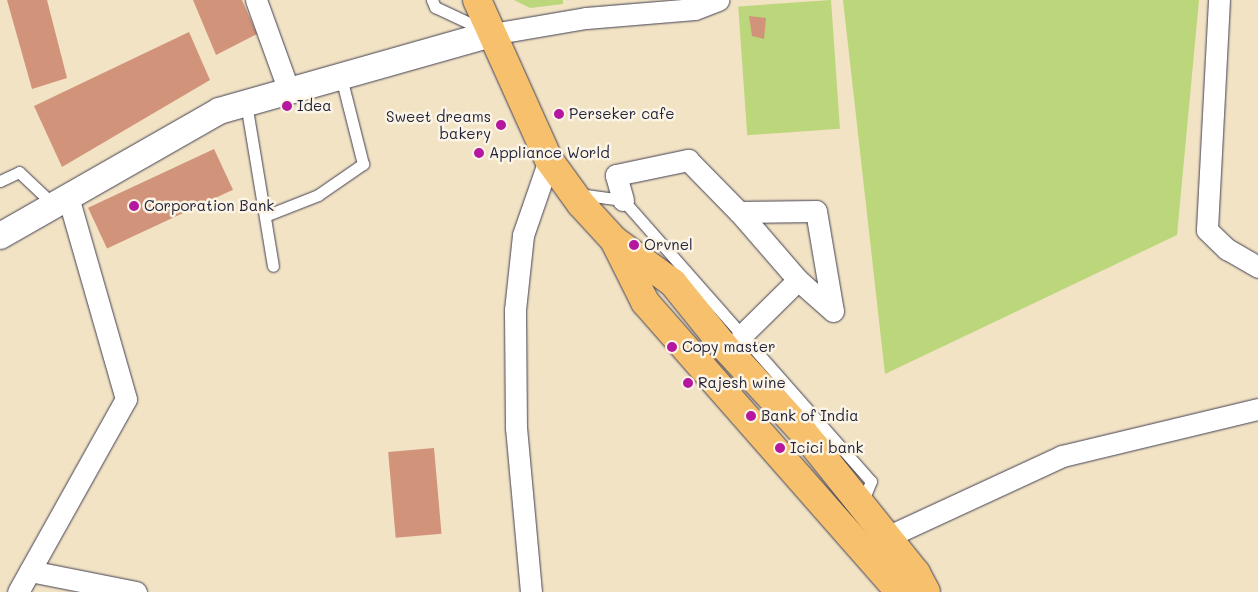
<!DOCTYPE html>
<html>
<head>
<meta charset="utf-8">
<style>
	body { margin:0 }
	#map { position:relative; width:1258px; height:592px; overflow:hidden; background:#f2e3c5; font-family:Mali,sans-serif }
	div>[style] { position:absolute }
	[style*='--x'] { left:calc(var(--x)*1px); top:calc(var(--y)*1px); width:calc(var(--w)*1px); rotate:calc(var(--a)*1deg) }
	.green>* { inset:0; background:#bcd67b; transform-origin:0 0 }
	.building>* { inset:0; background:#d1947a; transform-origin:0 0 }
	.roads { filter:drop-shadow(0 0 1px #413f50) drop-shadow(0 0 1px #413f50) }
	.service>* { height:11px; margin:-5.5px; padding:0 5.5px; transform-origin:5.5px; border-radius:5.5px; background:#fff }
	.minor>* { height:21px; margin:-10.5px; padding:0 10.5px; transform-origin:10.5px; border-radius:10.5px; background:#fff }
	.tertiary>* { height:26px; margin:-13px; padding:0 13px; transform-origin:13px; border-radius:13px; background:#fff }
	.primary>* { height:28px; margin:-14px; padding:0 14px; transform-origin:14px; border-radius:14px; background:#f7c06c }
	.dots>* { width:14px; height:14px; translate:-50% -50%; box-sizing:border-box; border:2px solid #fcf5e5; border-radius:50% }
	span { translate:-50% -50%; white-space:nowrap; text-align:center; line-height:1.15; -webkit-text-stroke:5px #fcf5e5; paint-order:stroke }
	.poi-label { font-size:15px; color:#22223b }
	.left { translate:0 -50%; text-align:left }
	.right { translate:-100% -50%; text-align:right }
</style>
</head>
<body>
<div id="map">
	<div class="green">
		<div style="clip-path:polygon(514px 0,563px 0,563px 4px,530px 8px)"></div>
		<div style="left:831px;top:0;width:129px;height:93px;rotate:86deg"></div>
		<div style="clip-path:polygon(843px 0,1199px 0,1177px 235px,885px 374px)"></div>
	</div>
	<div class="building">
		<div style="clip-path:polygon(7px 0,47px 0,67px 78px,32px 89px)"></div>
		<div style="clip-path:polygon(193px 0,242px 0,257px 34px,216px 55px)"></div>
		<div style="clip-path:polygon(749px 16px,766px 18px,764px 39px,752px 36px)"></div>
		<div style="clip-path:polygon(189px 32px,210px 80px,62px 167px,34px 106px)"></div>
		<div style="left:214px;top:149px;width:45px;height:139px;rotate:65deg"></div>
		<div style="left:434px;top:448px;width:86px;height:46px;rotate:85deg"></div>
	</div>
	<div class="roads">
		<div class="service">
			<div style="--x:432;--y:0;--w:8;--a:67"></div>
			<div style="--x:435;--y:7;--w:56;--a:25.2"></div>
			<div style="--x:246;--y:103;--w:165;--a:80.6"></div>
			<div style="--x:0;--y:181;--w:21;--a:-25"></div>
			<div style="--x:19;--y:172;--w:48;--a:43.3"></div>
			<div style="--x:578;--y:194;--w:45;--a:7.6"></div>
			<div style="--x:623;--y:200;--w:375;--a:48.6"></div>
			<div style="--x:871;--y:481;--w:24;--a:112"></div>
			<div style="--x:265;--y:216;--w:57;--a:-21.6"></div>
			<div style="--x:318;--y:195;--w:55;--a:-34.6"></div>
			<div style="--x:363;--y:164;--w:90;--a:-104.2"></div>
		</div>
		<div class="minor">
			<div style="--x:256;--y:0;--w:97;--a:70.1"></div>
			<div style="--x:1219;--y:0;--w:230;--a:93"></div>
			<div style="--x:1207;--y:230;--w:28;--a:44"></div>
			<div style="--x:1227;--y:249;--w:36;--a:30"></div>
			<div style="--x:492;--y:34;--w:95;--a:-9.7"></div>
			<div style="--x:586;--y:18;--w:109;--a:-4.7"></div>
			<div style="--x:695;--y:9;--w:25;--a:-21"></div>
			<div style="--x:623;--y:200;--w:26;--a:-106"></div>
			<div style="--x:616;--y:175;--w:74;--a:-11.8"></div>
			<div style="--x:688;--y:160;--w:73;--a:45.6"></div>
			<div style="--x:742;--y:335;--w:78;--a:-44.5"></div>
			<div style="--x:798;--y:280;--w:90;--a:-130.9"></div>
			<div style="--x:739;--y:212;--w:77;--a:-0.7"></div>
			<div style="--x:816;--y:211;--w:101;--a:80.4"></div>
			<div style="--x:833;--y:311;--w:47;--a:-138.5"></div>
			<div style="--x:887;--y:537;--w:193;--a:-24.8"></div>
			<div style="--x:1062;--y:456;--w:202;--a:-13.5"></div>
			<div style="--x:30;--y:571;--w:108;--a:11.2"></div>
			<div style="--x:18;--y:592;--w:221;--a:-60.8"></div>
			<div style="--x:126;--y:399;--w:210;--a:-106"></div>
			<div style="--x:531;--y:592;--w:165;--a:-95.2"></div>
			<div style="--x:516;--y:428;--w:118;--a:-90.5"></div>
			<div style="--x:515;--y:310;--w:75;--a:-83.9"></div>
			<div style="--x:523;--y:235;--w:79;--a:-70.9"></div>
		</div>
		<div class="tertiary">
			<div style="--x:0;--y:236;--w:252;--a:-29.7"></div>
			<div style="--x:219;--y:111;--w:284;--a:-15.8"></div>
		</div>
		<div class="primary">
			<div style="--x:477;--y:0;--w:175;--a:65.8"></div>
			<div style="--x:549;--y:160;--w:54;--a:54"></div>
			<div style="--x:581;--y:204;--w:49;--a:47.5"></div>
			<div style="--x:614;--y:240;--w:73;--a:36.1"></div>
			<div style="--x:673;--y:283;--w:80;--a:51.1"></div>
			<div style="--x:723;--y:345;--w:118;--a:47.4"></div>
			<div style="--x:803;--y:432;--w:181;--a:51.3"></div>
			<div style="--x:916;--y:573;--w:21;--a:62"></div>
			<div style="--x:616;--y:244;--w:65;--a:63.4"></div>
			<div style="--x:645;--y:302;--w:386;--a:48.7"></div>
		</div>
	</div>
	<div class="dots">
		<div style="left:287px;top:106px;background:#b5179e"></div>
		<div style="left:559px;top:114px;background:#b5179e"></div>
		<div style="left:501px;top:125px;background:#b5179e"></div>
		<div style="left:479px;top:153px;background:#b5179e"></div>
		<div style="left:134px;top:206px;background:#b5179e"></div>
		<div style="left:634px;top:245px;background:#b5179e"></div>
		<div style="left:672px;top:347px;background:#b5179e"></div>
		<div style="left:688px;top:383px;background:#b5179e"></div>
		<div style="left:751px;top:416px;background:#b5179e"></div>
		<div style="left:780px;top:448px;background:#b5179e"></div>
	</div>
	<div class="poi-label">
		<span class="left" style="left:297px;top:106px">Idea</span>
		<span class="left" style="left:569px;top:114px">Perseker cafe</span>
		<span class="right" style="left:491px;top:125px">Sweet dreams<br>bakery</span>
		<span class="left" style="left:489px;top:153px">Appliance World</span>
		<span class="left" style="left:144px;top:206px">Corporation Bank</span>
		<span class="left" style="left:644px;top:245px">Orvnel</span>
		<span class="left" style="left:682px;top:347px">Copy master</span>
		<span class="left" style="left:698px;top:383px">Rajesh wine</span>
		<span class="left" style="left:761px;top:416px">Bank of India</span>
		<span class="left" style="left:790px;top:448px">Icici bank</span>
	</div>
</div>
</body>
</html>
